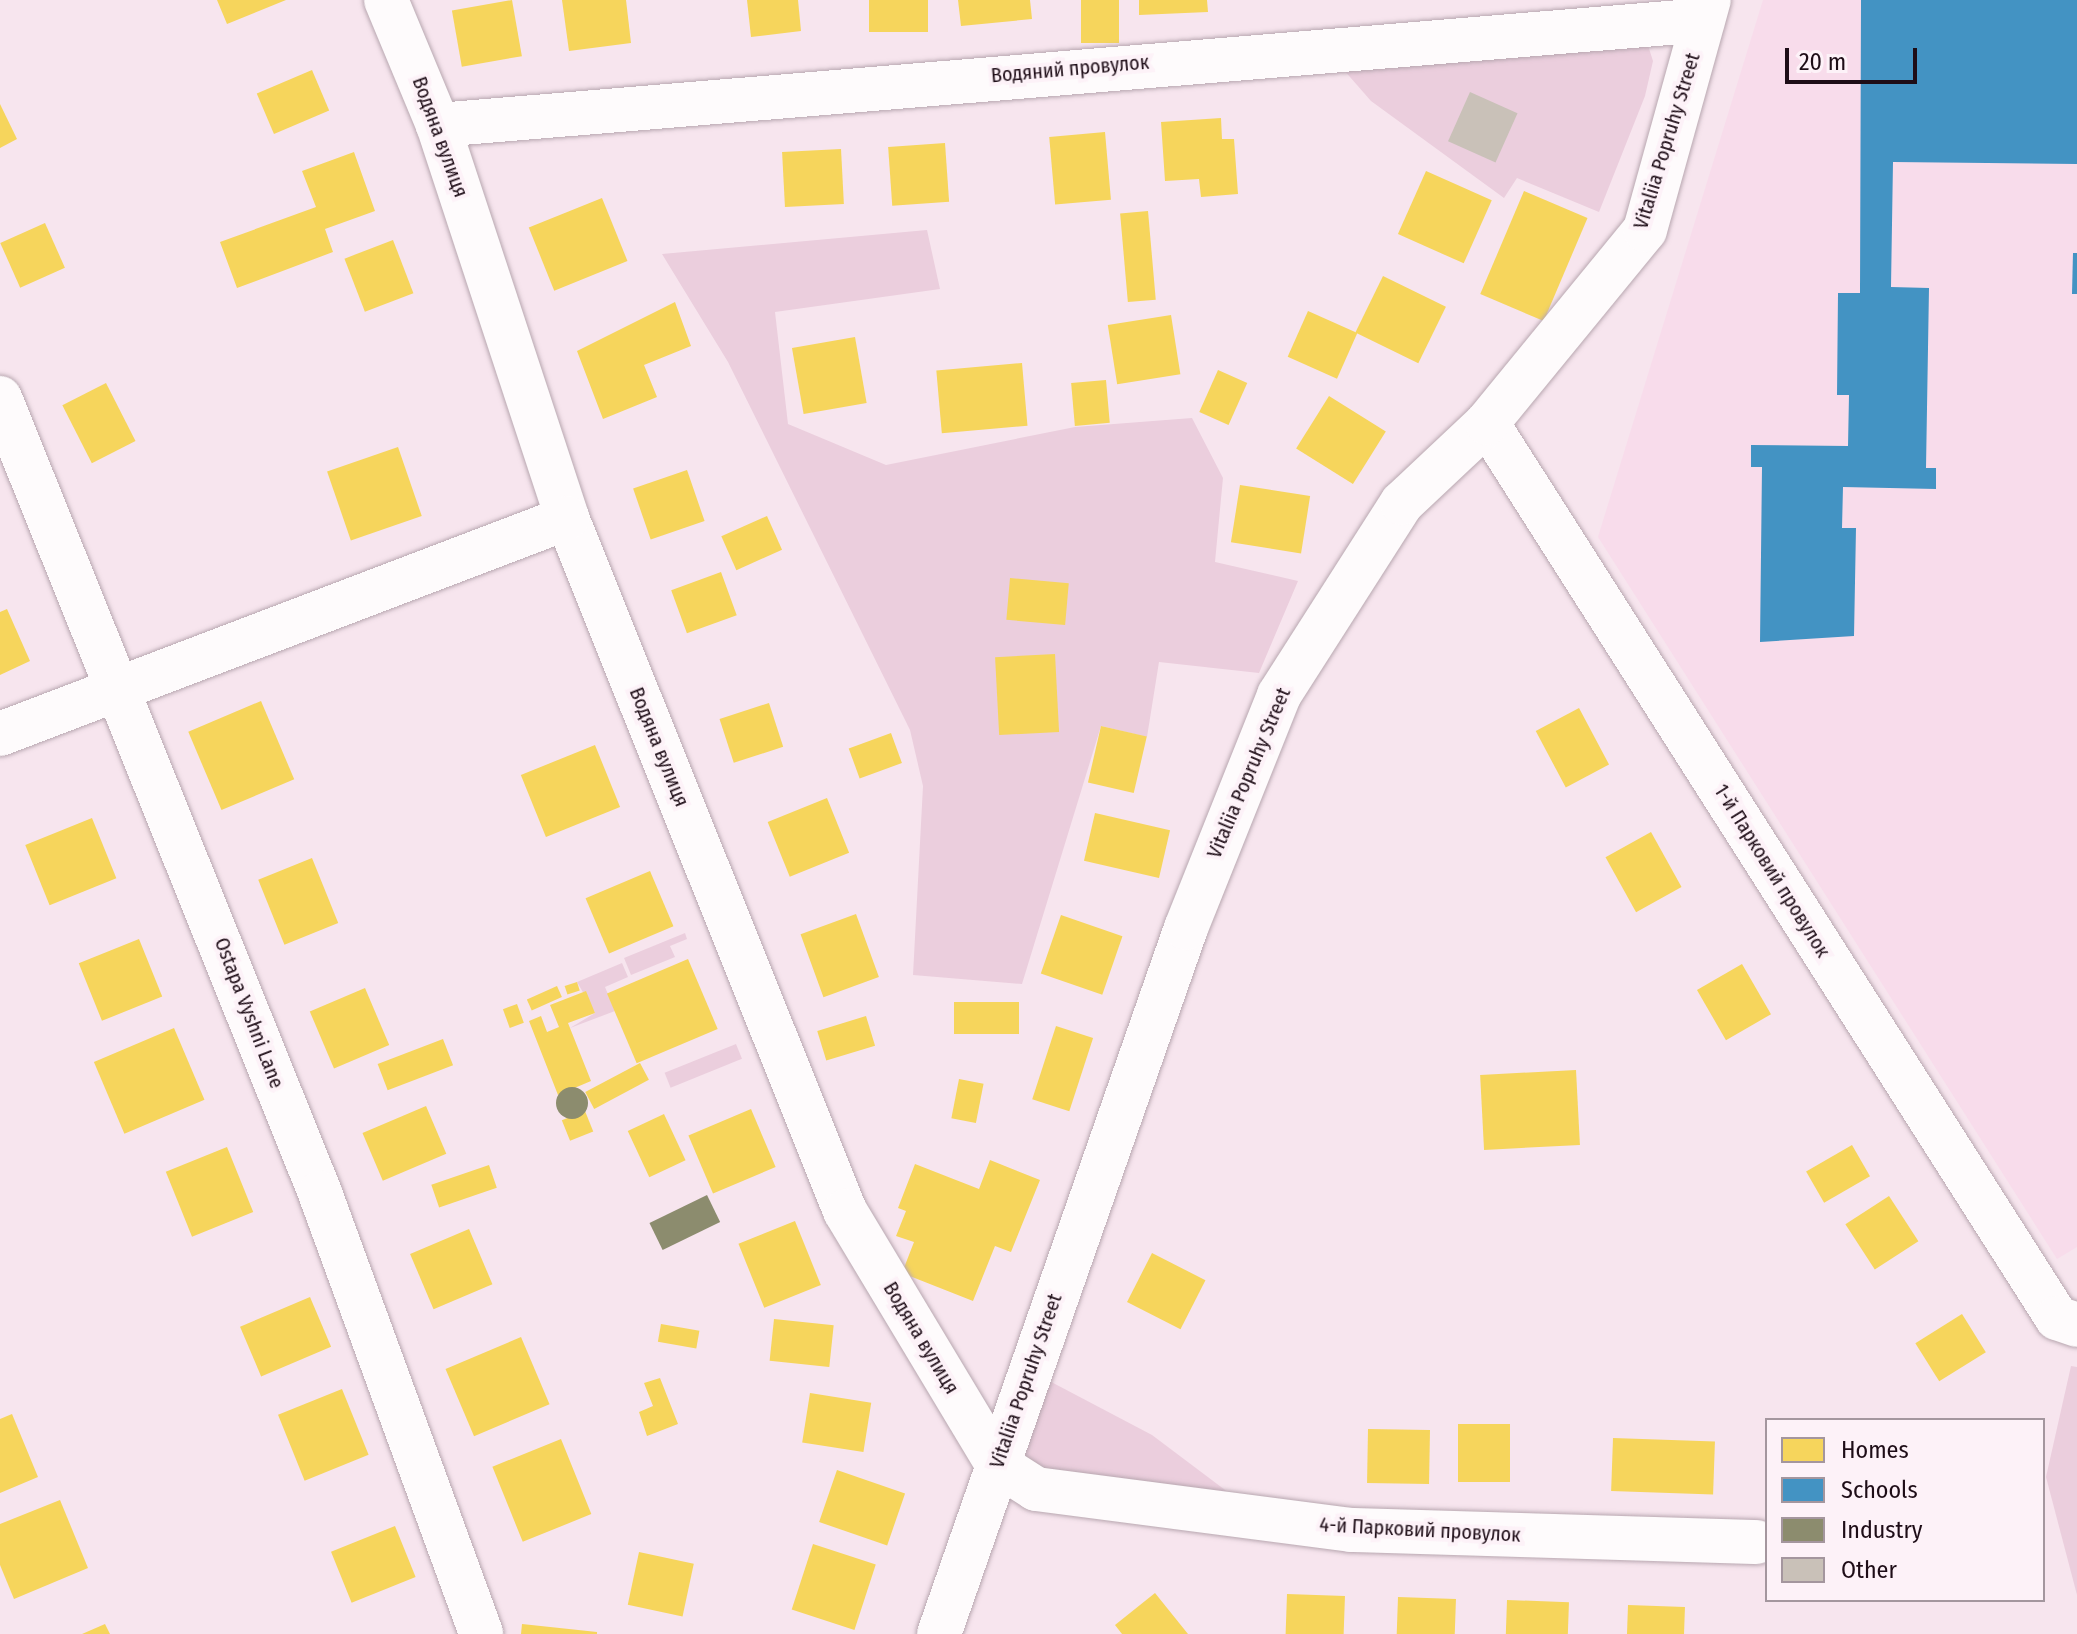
<!DOCTYPE html>
<html>
<head>
<meta charset="utf-8">
<style>
	body { margin:0 }
	#map { position:relative; width:2077px; height:1634px; overflow:hidden; background:#f7e5ee; font-family:"Fira Sans Condensed",sans-serif }
	div>[style] { position:absolute }
	[style*='--x'] { left:calc(var(--x)*1px); top:calc(var(--y)*1px); width:calc(var(--w)*1px); rotate:calc(var(--a)*1deg) }
	.built>* { inset:0; background:#f8dceb }
	.green>* { inset:0; background:#ebcedd; transform-origin:0 0 }
	.homes>* { inset:0; background:#f6d55c; transform-origin:0 0 }
	.schools>* { inset:0; background:#4393c3 }
	.industry>* { inset:0; background:#8c8c6e; transform-origin:0 0 }
	.round { border-radius:50% }
	.building>* { inset:0; background:#c9c1b8; transform-origin:0 0 }
	.roads { filter:drop-shadow(0 0 2px #b8a7b0) drop-shadow(0 0 2px #b8a7b0) }
	.minor>* { height:44px; margin:-22px; padding:0 22px; transform-origin:22px; border-radius:22px; background:#fefbfc }
	span { translate:-50% -50%; white-space:nowrap; text-align:center; line-height:1.15; -webkit-text-stroke:8px #fdf2f8; paint-order:stroke }
	.street-label { font-size:20px; color:#1e0d17 }
	.legend { position:absolute; left:1765px; top:1418px; width:280px; height:184px; box-sizing:border-box; background:#fdf2f8; border:2px solid #a4969e; margin:0; padding:10px 14px; list-style:none; font-size:24px; color:#1e0d17 }
	.legend li { display:flex; align-items:center; gap:16px; height:40px }
	.legend b { width:40px; border:2px solid #a4969e }
	.scale { position:absolute; left:1785px; top:48px; width:132px; height:36px; box-sizing:border-box; border:4px solid #1e0d17; border-top:0; padding-left:10px; font-size:24px; line-height:28px; white-space:nowrap; color:#1e0d17; -webkit-text-stroke:6px #fdf2f8; paint-order:stroke }
</style>
</head>
<body>
<div id="map">
	<div class="built">
		<div style="clip-path:polygon(1763px 0,2077px 0,2077px 1247px,2057px 1259px,1598px 537px)"></div>
	</div>
	<div class="green">
		<div style="clip-path:polygon(1645px 36px,1653px 61px,1645px 96px,1599px 212px,1517px 178px,1504px 198px,1371px 101px,1336px 61px)"></div>
		<div style="clip-path:polygon(927px 230px,940px 289px,775px 312px,788px 424px,886px 465px,1075px 427px,1192px 418px,1223px 478px,1215px 562px,1298px 581px,1259px 673px,1159px 662px,1147px 737px,1101px 726px,1022px 984px,913px 975px,923px 786px,910px 730px,728px 362px,662px 254px)"></div>
		<div style="clip-path:polygon(685px 933px,687px 939px,670px 946px,675px 957px,631px 975px,624px 958px)"></div>
		<div style="clip-path:polygon(622px 963px,628px 977px,605px 987px,615px 1011px,570px 1028px,595px 1013px,577px 982px)"></div>
		<div style="left:736px;top:1044px;width:16px;height:77px;rotate:68deg"></div>
		<div style="clip-path:polygon(2071px 1366px,2077px 1367px,2077px 1595px,2046px 1477px)"></div>
		<div style="clip-path:polygon(1038px 1375px,1152px 1435px,1249px 1508px,1040px 1478px,1008px 1459px)"></div>
	</div>
	<div class="homes">
		<div style="clip-path:polygon(217px 0,286px 0,227px 24px)"></div>
		<div style="left:512px;top:0;width:57px;height:61px;rotate:80deg"></div>
		<div style="clip-path:polygon(562px 0,626px 0,631px 43px,569px 51px)"></div>
		<div style="clip-path:polygon(747px 0,798px 0,801px 31px,751px 37px)"></div>
		<div style="left:869px;top:0;width:59px;height:32px"></div>
		<div style="clip-path:polygon(958px 0,1030px 0,1032px 19px,961px 26px)"></div>
		<div style="left:1081px;top:0;width:38px;height:43px"></div>
		<div style="clip-path:polygon(1139px 0,1207px 0,1208px 12px,1139px 15px)"></div>
		<div style="left:312px;top:70px;width:44px;height:60px;rotate:67deg"></div>
		<div style="clip-path:polygon(0 104px,17px 139px,0 148px)"></div>
		<div style="clip-path:polygon(1221px 118px,1222px 139px,1234px 139px,1238px 194px,1201px 197px,1199px 179px,1165px 181px,1161px 122px)"></div>
		<div style="left:1105px;top:132px;width:68px;height:56px;rotate:85deg"></div>
		<div style="left:945px;top:143px;width:59px;height:57px;rotate:86deg"></div>
		<div style="left:841px;top:149px;width:55px;height:59px;rotate:87deg"></div>
		<div style="clip-path:polygon(354px 152px,375px 211px,325px 229px,333px 252px,237px 288px,220px 242px,316px 207px,302px 171px)"></div>
		<div style="left:1426px;top:171px;width:72px;height:69px;rotate:24deg"></div>
		<div style="left:1524px;top:191px;width:69px;height:112px;rotate:23deg"></div>
		<div style="left:602px;top:198px;width:68px;height:79px;rotate:68deg"></div>
		<div style="left:1148px;top:211px;width:89px;height:28px;rotate:85deg"></div>
		<div style="left:45px;top:223px;width:49px;height:49px;rotate:66deg"></div>
		<div style="left:393px;top:240px;width:57px;height:52px;rotate:69deg"></div>
		<div style="left:1383px;top:276px;width:70px;height:63px;rotate:26deg"></div>
		<div style="clip-path:polygon(675px 302px,691px 346px,644px 365px,657px 397px,603px 419px,577px 351px)"></div>
		<div style="left:1308px;top:311px;width:54px;height:50px;rotate:24deg"></div>
		<div style="left:1171px;top:315px;width:60px;height:64px;rotate:81deg"></div>
		<div style="left:855px;top:337px;width:67px;height:64px;rotate:80deg"></div>
		<div style="left:1022px;top:363px;width:63px;height:86px;rotate:85deg"></div>
		<div style="left:1218px;top:370px;width:32px;height:46px;rotate:24deg"></div>
		<div style="left:1106px;top:380px;width:43px;height:35px;rotate:85deg"></div>
		<div style="left:106px;top:383px;width:65px;height:49px;rotate:63deg"></div>
		<div style="left:1329px;top:396px;width:67px;height:62px;rotate:32deg"></div>
		<div style="left:398px;top:447px;width:73px;height:75px;rotate:71deg"></div>
		<div style="left:687px;top:470px;width:54px;height:57px;rotate:71deg"></div>
		<div style="left:1240px;top:485px;width:71px;height:58px;rotate:9deg"></div>
		<div style="left:767px;top:516px;width:37px;height:50px;rotate:66deg"></div>
		<div style="left:721px;top:572px;width:46px;height:53px;rotate:70deg"></div>
		<div style="left:1010px;top:578px;width:59px;height:42px;rotate:5deg"></div>
		<div style="clip-path:polygon(7px 609px,30px 661px,0 675px,0 612px)"></div>
		<div style="left:1055px;top:654px;width:78px;height:60px;rotate:87deg"></div>
		<div style="left:261px;top:701px;width:85px;height:79px;rotate:67deg"></div>
		<div style="left:769px;top:703px;width:46px;height:52px;rotate:72deg"></div>
		<div style="left:1579px;top:708px;width:64px;height:49px;rotate:62deg"></div>
		<div style="left:1101px;top:726px;width:47px;height:58px;rotate:13deg"></div>
		<div style="left:891px;top:733px;width:32px;height:45px;rotate:70deg"></div>
		<div style="left:595px;top:745px;width:67px;height:80px;rotate:68deg"></div>
		<div style="left:827px;top:798px;width:59px;height:64px;rotate:68deg"></div>
		<div style="left:1095px;top:813px;width:77px;height:49px;rotate:13deg"></div>
		<div style="left:92px;top:818px;width:65px;height:72px;rotate:68deg"></div>
		<div style="left:1651px;top:832px;width:63px;height:52px;rotate:61deg"></div>
		<div style="left:312px;top:858px;width:70px;height:58px;rotate:68deg"></div>
		<div style="left:650px;top:871px;width:60px;height:70px;rotate:67deg"></div>
		<div style="left:856px;top:914px;width:67px;height:59px;rotate:70deg"></div>
		<div style="left:1061px;top:915px;width:65px;height:62px;rotate:19deg"></div>
		<div style="left:139px;top:939px;width:62px;height:65px;rotate:68deg"></div>
		<div style="left:688px;top:959px;width:76px;height:88px;rotate:67deg"></div>
		<div style="left:1742px;top:964px;width:58px;height:52px;rotate:60deg"></div>
		<div style="left:577px;top:982px;width:9px;height:13px;rotate:72deg"></div>
		<div style="left:557px;top:986px;width:12px;height:33px;rotate:66deg"></div>
		<div style="left:365px;top:988px;width:62px;height:60px;rotate:67deg"></div>
		<div style="clip-path:polygon(586px 991px,595px 1013px,568px 1023px,591px 1081px,558px 1095px,529px 1021px,541px 1016px,547px 1032px,559px 1027px,550px 1005px)"></div>
		<div style="left:954px;top:1002px;width:65px;height:32px"></div>
		<div style="left:517px;top:1004px;width:20px;height:15px;rotate:70deg"></div>
		<div style="left:866px;top:1016px;width:31px;height:51px;rotate:73deg"></div>
		<div style="left:1056px;top:1026px;width:39px;height:77px;rotate:18deg"></div>
		<div style="left:174px;top:1028px;width:78px;height:87px;rotate:67deg"></div>
		<div style="left:443px;top:1039px;width:28px;height:70px;rotate:69deg"></div>
		<div style="left:640px;top:1063px;width:19px;height:62px;rotate:62deg"></div>
		<div style="left:1576px;top:1070px;width:75px;height:96px;rotate:87deg"></div>
		<div style="left:959px;top:1079px;width:25px;height:40px;rotate:11deg"></div>
		<div style="left:426px;top:1106px;width:52px;height:69px;rotate:67deg"></div>
		<div style="left:751px;top:1109px;width:63px;height:68px;rotate:67deg"></div>
		<div style="left:585px;top:1111px;width:22px;height:25px;rotate:68deg"></div>
		<div style="left:664px;top:1114px;width:51px;height:40px;rotate:65deg"></div>
		<div style="left:1852px;top:1145px;width:36px;height:53px;rotate:60deg"></div>
		<div style="left:227px;top:1147px;width:70px;height:66px;rotate:68deg"></div>
		<div style="clip-path:polygon(990px 1160px,1040px 1180px,1011px 1252px,995px 1246px,973px 1301px,902px 1273px,914px 1242px,896px 1236px,906px 1211px,898px 1208px,915px 1164px,979px 1189px)"></div>
		<div style="left:489px;top:1165px;width:24px;height:61px;rotate:71deg"></div>
		<div style="left:1889px;top:1196px;width:54px;height:52px;rotate:57deg"></div>
		<div style="left:795px;top:1221px;width:69px;height:61px;rotate:68deg"></div>
		<div style="left:469px;top:1229px;width:60px;height:64px;rotate:67deg"></div>
		<div style="left:1152px;top:1253px;width:60px;height:55px;rotate:27deg"></div>
		<div style="left:310px;top:1297px;width:54px;height:76px;rotate:67deg"></div>
		<div style="left:1962px;top:1314px;width:45px;height:55px;rotate:58deg"></div>
		<div style="left:774px;top:1319px;width:60px;height:42px;rotate:6deg"></div>
		<div style="left:661px;top:1324px;width:39px;height:18px;rotate:10deg"></div>
		<div style="left:521px;top:1337px;width:73px;height:82px;rotate:67deg"></div>
		<div style="clip-path:polygon(660px 1378px,678px 1424px,647px 1436px,639px 1412px,653px 1406px,644px 1383px)"></div>
		<div style="left:342px;top:1389px;width:71px;height:69px;rotate:68deg"></div>
		<div style="left:810px;top:1393px;width:62px;height:50px;rotate:9deg"></div>
		<div style="clip-path:polygon(12px 1414px,38px 1477px,0 1493px,0 1419px)"></div>
		<div style="left:1458px;top:1424px;width:52px;height:58px"></div>
		<div style="left:1368px;top:1429px;width:62px;height:54px;rotate:1deg"></div>
		<div style="left:1613px;top:1438px;width:102px;height:53px;rotate:2deg"></div>
		<div style="left:561px;top:1439px;width:81px;height:74px;rotate:68deg"></div>
		<div style="left:837px;top:1470px;width:72px;height:55px;rotate:19deg"></div>
		<div style="clip-path:polygon(60px 1500px,88px 1568px,14px 1599px,0 1565px,0 1524px)"></div>
		<div style="left:395px;top:1526px;width:55px;height:69px;rotate:68deg"></div>
		<div style="left:813px;top:1544px;width:66px;height:69px;rotate:18deg"></div>
		<div style="left:639px;top:1552px;width:56px;height:54px;rotate:12deg"></div>
		<div style="clip-path:polygon(1155px 1593px,1188px 1634px,1122px 1634px,1115px 1625px)"></div>
		<div style="left:1287px;top:1594px;width:58px;height:40px;rotate:2deg"></div>
		<div style="left:1398px;top:1597px;width:58px;height:37px;rotate:2deg"></div>
		<div style="left:1507px;top:1600px;width:62px;height:34px;rotate:2deg"></div>
		<div style="left:1628px;top:1605px;width:57px;height:29px;rotate:2deg"></div>
		<div style="clip-path:polygon(105px 1624px,110px 1634px,82px 1634px)"></div>
		<div style="clip-path:polygon(522px 1624px,597px 1632px,597px 1634px,521px 1634px)"></div>
	</div>
	<div class="schools">
		<div style="clip-path:polygon(1861px 0,2077px 0,2077px 164px,1893px 162px,1891px 287px,1929px 288px,1926px 468px,1936px 468px,1936px 489px,1843px 487px,1842px 528px,1856px 528px,1854px 636px,1760px 642px,1762px 467px,1751px 467px,1751px 445px,1848px 446px,1849px 395px,1837px 395px,1838px 293px,1860px 293px)"></div>
		<div style="clip-path:polygon(2073px 253px,2077px 253px,2077px 294px,2072px 294px)"></div>
	</div>
	<div class="industry">
		<div class="round" style="left:556px;top:1087px;width:32px;height:32px"></div>
		<div style="left:707px;top:1195px;width:30px;height:64px;rotate:64deg"></div>
	</div>
	<div class="building">
		<div style="left:1470px;top:92px;width:52px;height:54px;rotate:24deg"></div>
	</div>
	<div class="roads">
		<div class="minor">
			<div style="--x:386;--y:0;--w:135;--a:67.4"></div>
			<div style="--x:438;--y:125;--w:414;--a:71.8"></div>
			<div style="--x:567;--y:518;--w:747;--a:68.14"></div>
			<div style="--x:845;--y:1211;--w:295;--a:59"></div>
			<div style="--x:997;--y:1464;--w:46;--a:32.7"></div>
			<div style="--x:1036;--y:1489;--w:318;--a:7.4"></div>
			<div style="--x:1351;--y:1530;--w:406;--a:1.7"></div>
			<div style="--x:438;--y:125;--w:1269;--a:-4.74"></div>
			<div style="--x:0;--y:398;--w:857;--a:68.07"></div>
			<div style="--x:320;--y:1193;--w:469;--a:69.9"></div>
			<div style="--x:1487;--y:423;--w:1061;--a:57.51"></div>
			<div style="--x:2057;--y:1318;--w:21;--a:19"></div>
			<div style="--x:0;--y:734;--w:607;--a:-20.85"></div>
			<div style="--x:939;--y:1634;--w:748;--a:-70.72"></div>
			<div style="--x:1186;--y:928;--w:251;--a:-68.2"></div>
			<div style="--x:1279;--y:695;--w:228;--a:-57.4"></div>
			<div style="--x:1402;--y:503;--w:117;--a:-43.3"></div>
			<div style="--x:1487;--y:423;--w:249;--a:-50.7"></div>
			<div style="--x:1645;--y:230;--w:239;--a:-74.5"></div>
		</div>
	</div>
	<div class="street-label">
		<span style="left:1070px;top:69px;rotate:-5deg">Водяний провулок</span>
		<span style="left:440px;top:137px;rotate:70deg">Водяна вулиця</span>
		<span style="left:1667px;top:141px;rotate:-73deg">Vitaliia Popruhy Street</span>
		<span style="left:659px;top:747px;rotate:68deg">Водяна вулиця</span>
		<span style="left:1249px;top:773px;rotate:-67deg">Vitaliia Popruhy Street</span>
		<span style="left:1772px;top:871px;rotate:58deg">1-й Парковий провулок</span>
		<span style="left:249px;top:1013px;rotate:69deg">Ostapa Vyshni Lane</span>
		<span style="left:921px;top:1338px;rotate:59deg">Водяна вулиця</span>
		<span style="left:1026px;top:1381px;rotate:-71deg">Vitaliia Popruhy Street</span>
		<span style="left:1420px;top:1530px;rotate:3deg">4-й Парковий провулок</span>
	</div>
	<ul class="legend">
	<li><b style="height:22px;background:#f6d55c"></b>Homes</li>
	<li><b style="height:22px;background:#4393c3"></b>Schools</li>
	<li><b style="height:22px;background:#8c8c6e"></b>Industry</li>
	<li><b style="height:22px;background:#c9c1b8"></b>Other</li>
	</ul>
	<div class="scale">20 m</div>
</div>
</body>
</html>
